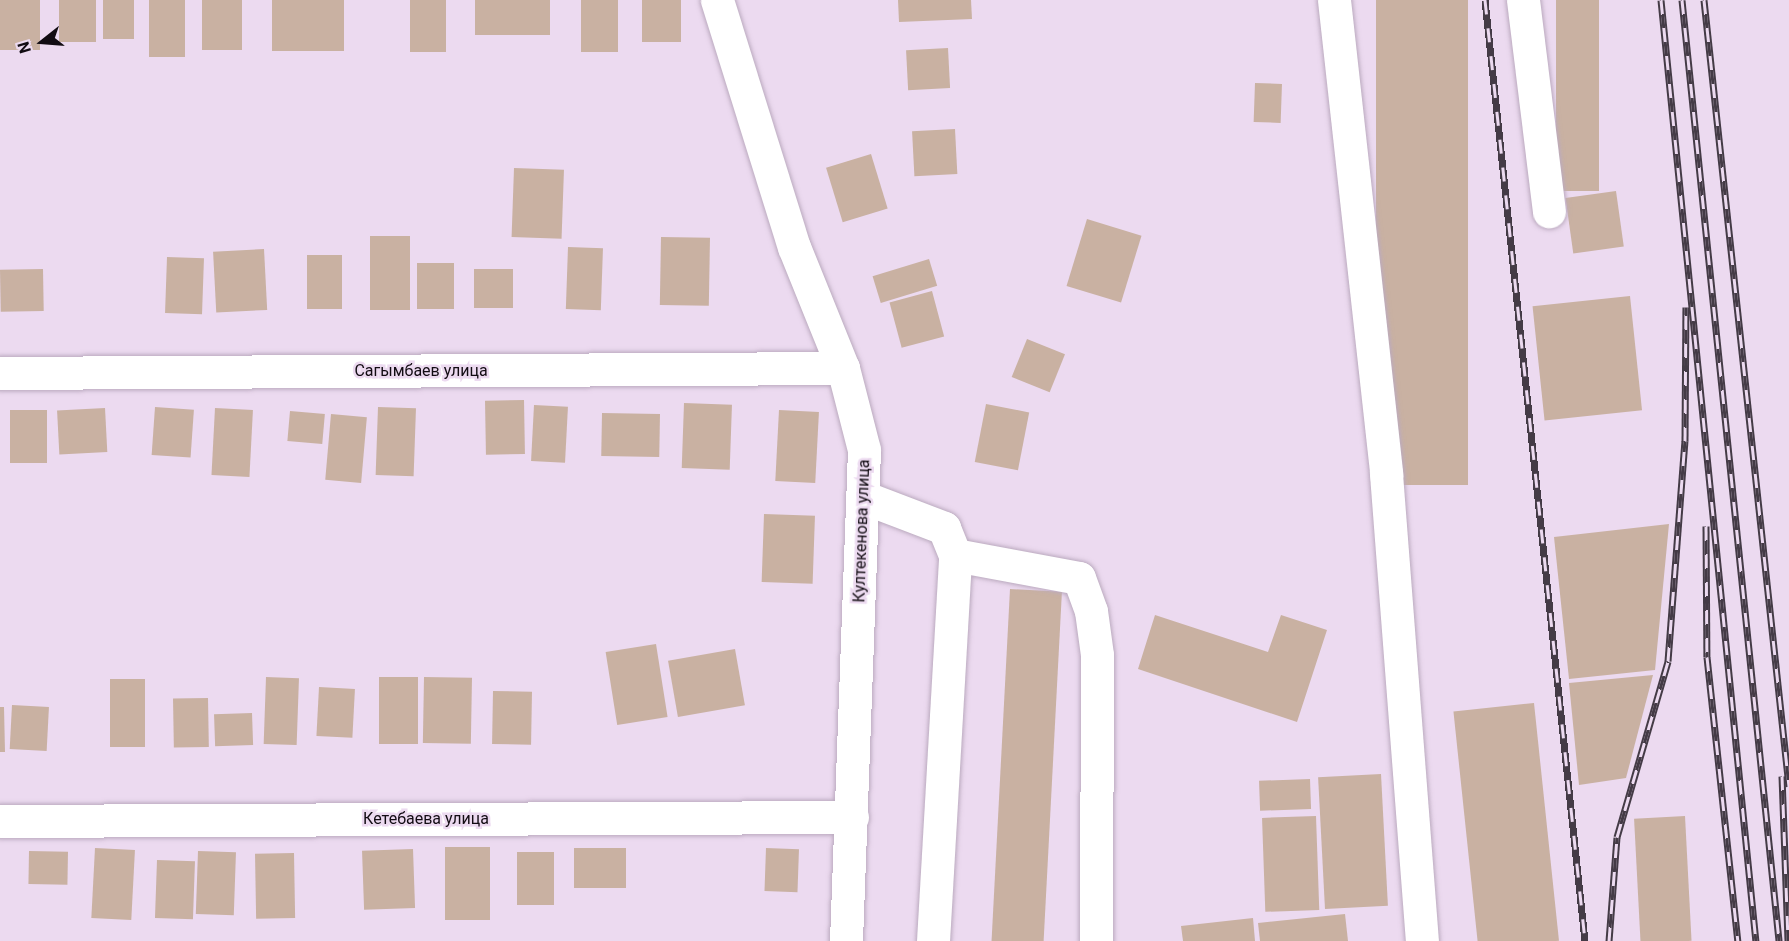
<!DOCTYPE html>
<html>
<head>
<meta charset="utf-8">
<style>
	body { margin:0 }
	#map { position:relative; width:1789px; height:941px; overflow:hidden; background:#ecdaf0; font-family:Roboto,sans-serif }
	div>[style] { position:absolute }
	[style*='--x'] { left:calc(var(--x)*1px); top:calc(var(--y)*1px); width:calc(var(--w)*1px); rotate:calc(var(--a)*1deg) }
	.building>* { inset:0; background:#c9b1a2; transform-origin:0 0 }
	.roads { filter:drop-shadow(0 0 2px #bbaabf) drop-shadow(0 0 2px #bbaabf) }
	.minor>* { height:33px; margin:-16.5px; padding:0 16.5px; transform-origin:16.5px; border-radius:16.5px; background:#fff }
	.rail>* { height:7px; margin-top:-3.5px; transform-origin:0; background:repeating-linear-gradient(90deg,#ecdaf0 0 14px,#443b46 0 28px); box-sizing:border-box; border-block:2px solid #443b46 }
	span { translate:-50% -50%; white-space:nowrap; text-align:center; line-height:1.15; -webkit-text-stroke:5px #ecdaf0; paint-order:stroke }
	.street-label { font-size:16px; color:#120c13 }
	.north { position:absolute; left:12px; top:12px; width:60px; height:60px; -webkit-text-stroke:4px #ecdaf0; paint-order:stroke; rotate:253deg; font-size:16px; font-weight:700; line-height:24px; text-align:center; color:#120c13 }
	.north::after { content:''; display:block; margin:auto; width:21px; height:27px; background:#120c13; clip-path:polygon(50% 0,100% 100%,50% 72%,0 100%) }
</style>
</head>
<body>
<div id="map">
	<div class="building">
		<div style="left:0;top:0;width:40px;height:50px"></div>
		<div style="left:59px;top:0;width:37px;height:42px"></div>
		<div style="left:103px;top:0;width:31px;height:39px"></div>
		<div style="left:149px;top:0;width:36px;height:57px"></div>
		<div style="left:202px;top:0;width:40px;height:50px"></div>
		<div style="left:272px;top:0;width:72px;height:51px"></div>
		<div style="left:410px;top:0;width:36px;height:52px"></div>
		<div style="left:475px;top:0;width:75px;height:35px"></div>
		<div style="left:581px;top:0;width:37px;height:52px"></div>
		<div style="left:642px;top:0;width:39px;height:42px"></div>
		<div style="clip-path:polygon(898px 0,971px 0,972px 19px,899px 22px)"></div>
		<div style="left:1376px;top:0;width:92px;height:485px"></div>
		<div style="left:1556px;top:0;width:43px;height:191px"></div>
		<div style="left:948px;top:48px;width:40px;height:42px;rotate:87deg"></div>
		<div style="left:1255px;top:83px;width:27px;height:39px;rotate:2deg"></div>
		<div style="left:955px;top:129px;width:45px;height:43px;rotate:87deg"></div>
		<div style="left:871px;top:154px;width:57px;height:47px;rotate:73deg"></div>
		<div style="left:514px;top:168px;width:50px;height:69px;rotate:2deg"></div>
		<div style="left:1616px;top:191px;width:56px;height:51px;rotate:82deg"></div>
		<div style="left:1087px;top:219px;width:57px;height:70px;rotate:17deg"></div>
		<div style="left:370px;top:236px;width:40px;height:74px"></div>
		<div style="left:661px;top:237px;width:49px;height:68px;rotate:1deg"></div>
		<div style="left:568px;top:247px;width:35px;height:62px;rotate:2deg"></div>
		<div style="left:264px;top:249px;width:61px;height:51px;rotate:87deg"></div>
		<div style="left:307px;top:255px;width:35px;height:54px"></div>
		<div style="left:167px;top:257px;width:37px;height:56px;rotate:2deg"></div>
		<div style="left:929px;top:259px;width:28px;height:59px;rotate:73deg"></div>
		<div style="left:417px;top:263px;width:37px;height:46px"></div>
		<div style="left:43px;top:269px;width:42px;height:43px;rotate:89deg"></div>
		<div style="left:474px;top:269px;width:39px;height:39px"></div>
		<div style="left:932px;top:291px;width:47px;height:44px;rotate:75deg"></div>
		<div style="left:1630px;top:296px;width:115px;height:98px;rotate:84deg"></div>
		<div style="left:1027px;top:339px;width:41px;height:41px;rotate:22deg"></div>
		<div style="left:524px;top:400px;width:54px;height:39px;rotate:89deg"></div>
		<div style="left:684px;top:403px;width:48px;height:65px;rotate:2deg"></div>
		<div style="left:986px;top:404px;width:44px;height:59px;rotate:11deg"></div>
		<div style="left:534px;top:405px;width:34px;height:56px;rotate:3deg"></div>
		<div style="left:155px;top:407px;width:39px;height:48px;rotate:4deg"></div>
		<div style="left:378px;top:407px;width:38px;height:68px;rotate:2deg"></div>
		<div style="left:105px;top:408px;width:44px;height:48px;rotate:87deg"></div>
		<div style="left:215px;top:408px;width:38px;height:67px;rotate:3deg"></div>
		<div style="left:10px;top:410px;width:37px;height:53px"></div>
		<div style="left:779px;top:410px;width:40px;height:71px;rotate:3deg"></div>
		<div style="left:290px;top:411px;width:35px;height:30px;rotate:5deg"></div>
		<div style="left:602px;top:413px;width:58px;height:43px;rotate:1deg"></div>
		<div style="left:331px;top:414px;width:36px;height:66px;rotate:5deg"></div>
		<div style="left:764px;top:514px;width:51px;height:68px;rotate:2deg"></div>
		<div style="clip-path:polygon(1669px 524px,1655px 670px,1569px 679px,1554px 537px)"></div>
		<div style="left:1010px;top:589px;width:52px;height:353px;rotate:3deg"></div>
		<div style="clip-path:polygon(1155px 615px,1268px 652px,1281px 615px,1327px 630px,1297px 722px,1138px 669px)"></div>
		<div style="left:656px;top:644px;width:74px;height:51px;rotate:81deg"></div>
		<div style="left:735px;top:649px;width:57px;height:68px;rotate:80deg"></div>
		<div style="clip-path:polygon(1653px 675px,1626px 778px,1579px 785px,1569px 683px)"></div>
		<div style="left:266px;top:677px;width:33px;height:67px;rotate:2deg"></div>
		<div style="left:379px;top:677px;width:39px;height:67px"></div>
		<div style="left:424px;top:677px;width:48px;height:66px;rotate:1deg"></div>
		<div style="left:110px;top:679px;width:35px;height:68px"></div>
		<div style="left:319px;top:687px;width:36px;height:49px;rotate:3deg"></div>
		<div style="left:493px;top:691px;width:39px;height:53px;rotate:1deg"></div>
		<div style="left:208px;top:698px;width:49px;height:35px;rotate:89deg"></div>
		<div style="left:1534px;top:703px;width:239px;height:81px;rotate:84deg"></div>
		<div style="left:12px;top:705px;width:37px;height:44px;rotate:3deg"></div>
		<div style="clip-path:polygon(0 707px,4px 707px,5px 752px,0 752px)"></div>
		<div style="left:252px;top:713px;width:32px;height:38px;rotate:88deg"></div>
		<div style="left:1381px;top:774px;width:132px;height:63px;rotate:87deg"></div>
		<div style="left:1310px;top:779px;width:30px;height:51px;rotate:88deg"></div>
		<div style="left:1316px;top:816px;width:94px;height:54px;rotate:88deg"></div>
		<div style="left:1685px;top:816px;width:125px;height:51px;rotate:87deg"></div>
		<div style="left:445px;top:847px;width:45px;height:73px"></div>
		<div style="left:95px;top:848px;width:40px;height:70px;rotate:3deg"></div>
		<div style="left:574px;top:848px;width:52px;height:40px"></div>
		<div style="left:766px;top:848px;width:33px;height:43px;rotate:2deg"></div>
		<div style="left:413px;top:849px;width:59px;height:51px;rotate:88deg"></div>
		<div style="left:29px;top:851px;width:39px;height:33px;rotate:1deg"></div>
		<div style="left:198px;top:851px;width:38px;height:63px;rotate:2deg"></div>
		<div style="left:517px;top:852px;width:37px;height:53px"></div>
		<div style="left:294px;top:853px;width:65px;height:39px;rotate:89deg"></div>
		<div style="left:157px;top:860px;width:38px;height:58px;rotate:2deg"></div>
		<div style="clip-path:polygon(1345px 914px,1348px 941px,1260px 941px,1258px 923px)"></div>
		<div style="clip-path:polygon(1253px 918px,1255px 941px,1183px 941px,1181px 926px)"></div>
	</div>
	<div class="roads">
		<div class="minor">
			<div style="--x:717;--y:0;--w:259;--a:72.7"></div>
			<div style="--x:794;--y:247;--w:131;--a:68"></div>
			<div style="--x:843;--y:368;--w:85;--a:75.6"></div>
			<div style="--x:864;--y:450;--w:491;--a:92.1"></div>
			<div style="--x:1334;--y:0;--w:477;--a:83.7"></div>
			<div style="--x:1386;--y:474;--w:468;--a:85.6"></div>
			<div style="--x:1523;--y:0;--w:213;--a:83"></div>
			<div style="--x:0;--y:373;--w:843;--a:-0.34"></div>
			<div style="--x:863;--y:497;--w:87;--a:20.9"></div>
			<div style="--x:944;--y:528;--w:29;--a:68"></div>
			<div style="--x:955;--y:555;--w:126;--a:10.5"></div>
			<div style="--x:1079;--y:578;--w:35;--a:70"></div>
			<div style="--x:1091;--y:611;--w:44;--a:82.2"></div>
			<div style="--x:1097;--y:655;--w:286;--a:90.2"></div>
			<div style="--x:0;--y:821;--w:852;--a:-0.27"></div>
			<div style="--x:933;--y:941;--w:387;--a:-86.7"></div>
		</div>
	</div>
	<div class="rail">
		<div style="--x:1485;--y:0;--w:946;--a:83.93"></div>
		<div style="--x:1661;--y:0;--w:946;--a:84.24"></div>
		<div style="--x:1682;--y:0;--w:946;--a:84.11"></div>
		<div style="--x:1704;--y:0;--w:791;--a:83.83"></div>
		<div style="--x:1706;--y:526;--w:131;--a:89.6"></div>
		<div style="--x:1707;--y:657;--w:286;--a:83.8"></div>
		<div style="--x:1782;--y:776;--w:165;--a:87.9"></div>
		<div style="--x:1609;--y:941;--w:104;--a:-85.6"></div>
		<div style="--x:1617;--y:837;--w:183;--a:-73.8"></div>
		<div style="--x:1668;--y:661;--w:221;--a:-85.6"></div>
		<div style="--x:1685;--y:441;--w:134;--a:-89.6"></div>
	</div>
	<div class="street-label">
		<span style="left:421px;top:371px">Сагымбаев улица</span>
		<span style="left:862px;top:531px;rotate:-88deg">Култекенова улица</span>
		<span style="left:426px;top:819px">Кетебаева улица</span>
	</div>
	<div class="north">N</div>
</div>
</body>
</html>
